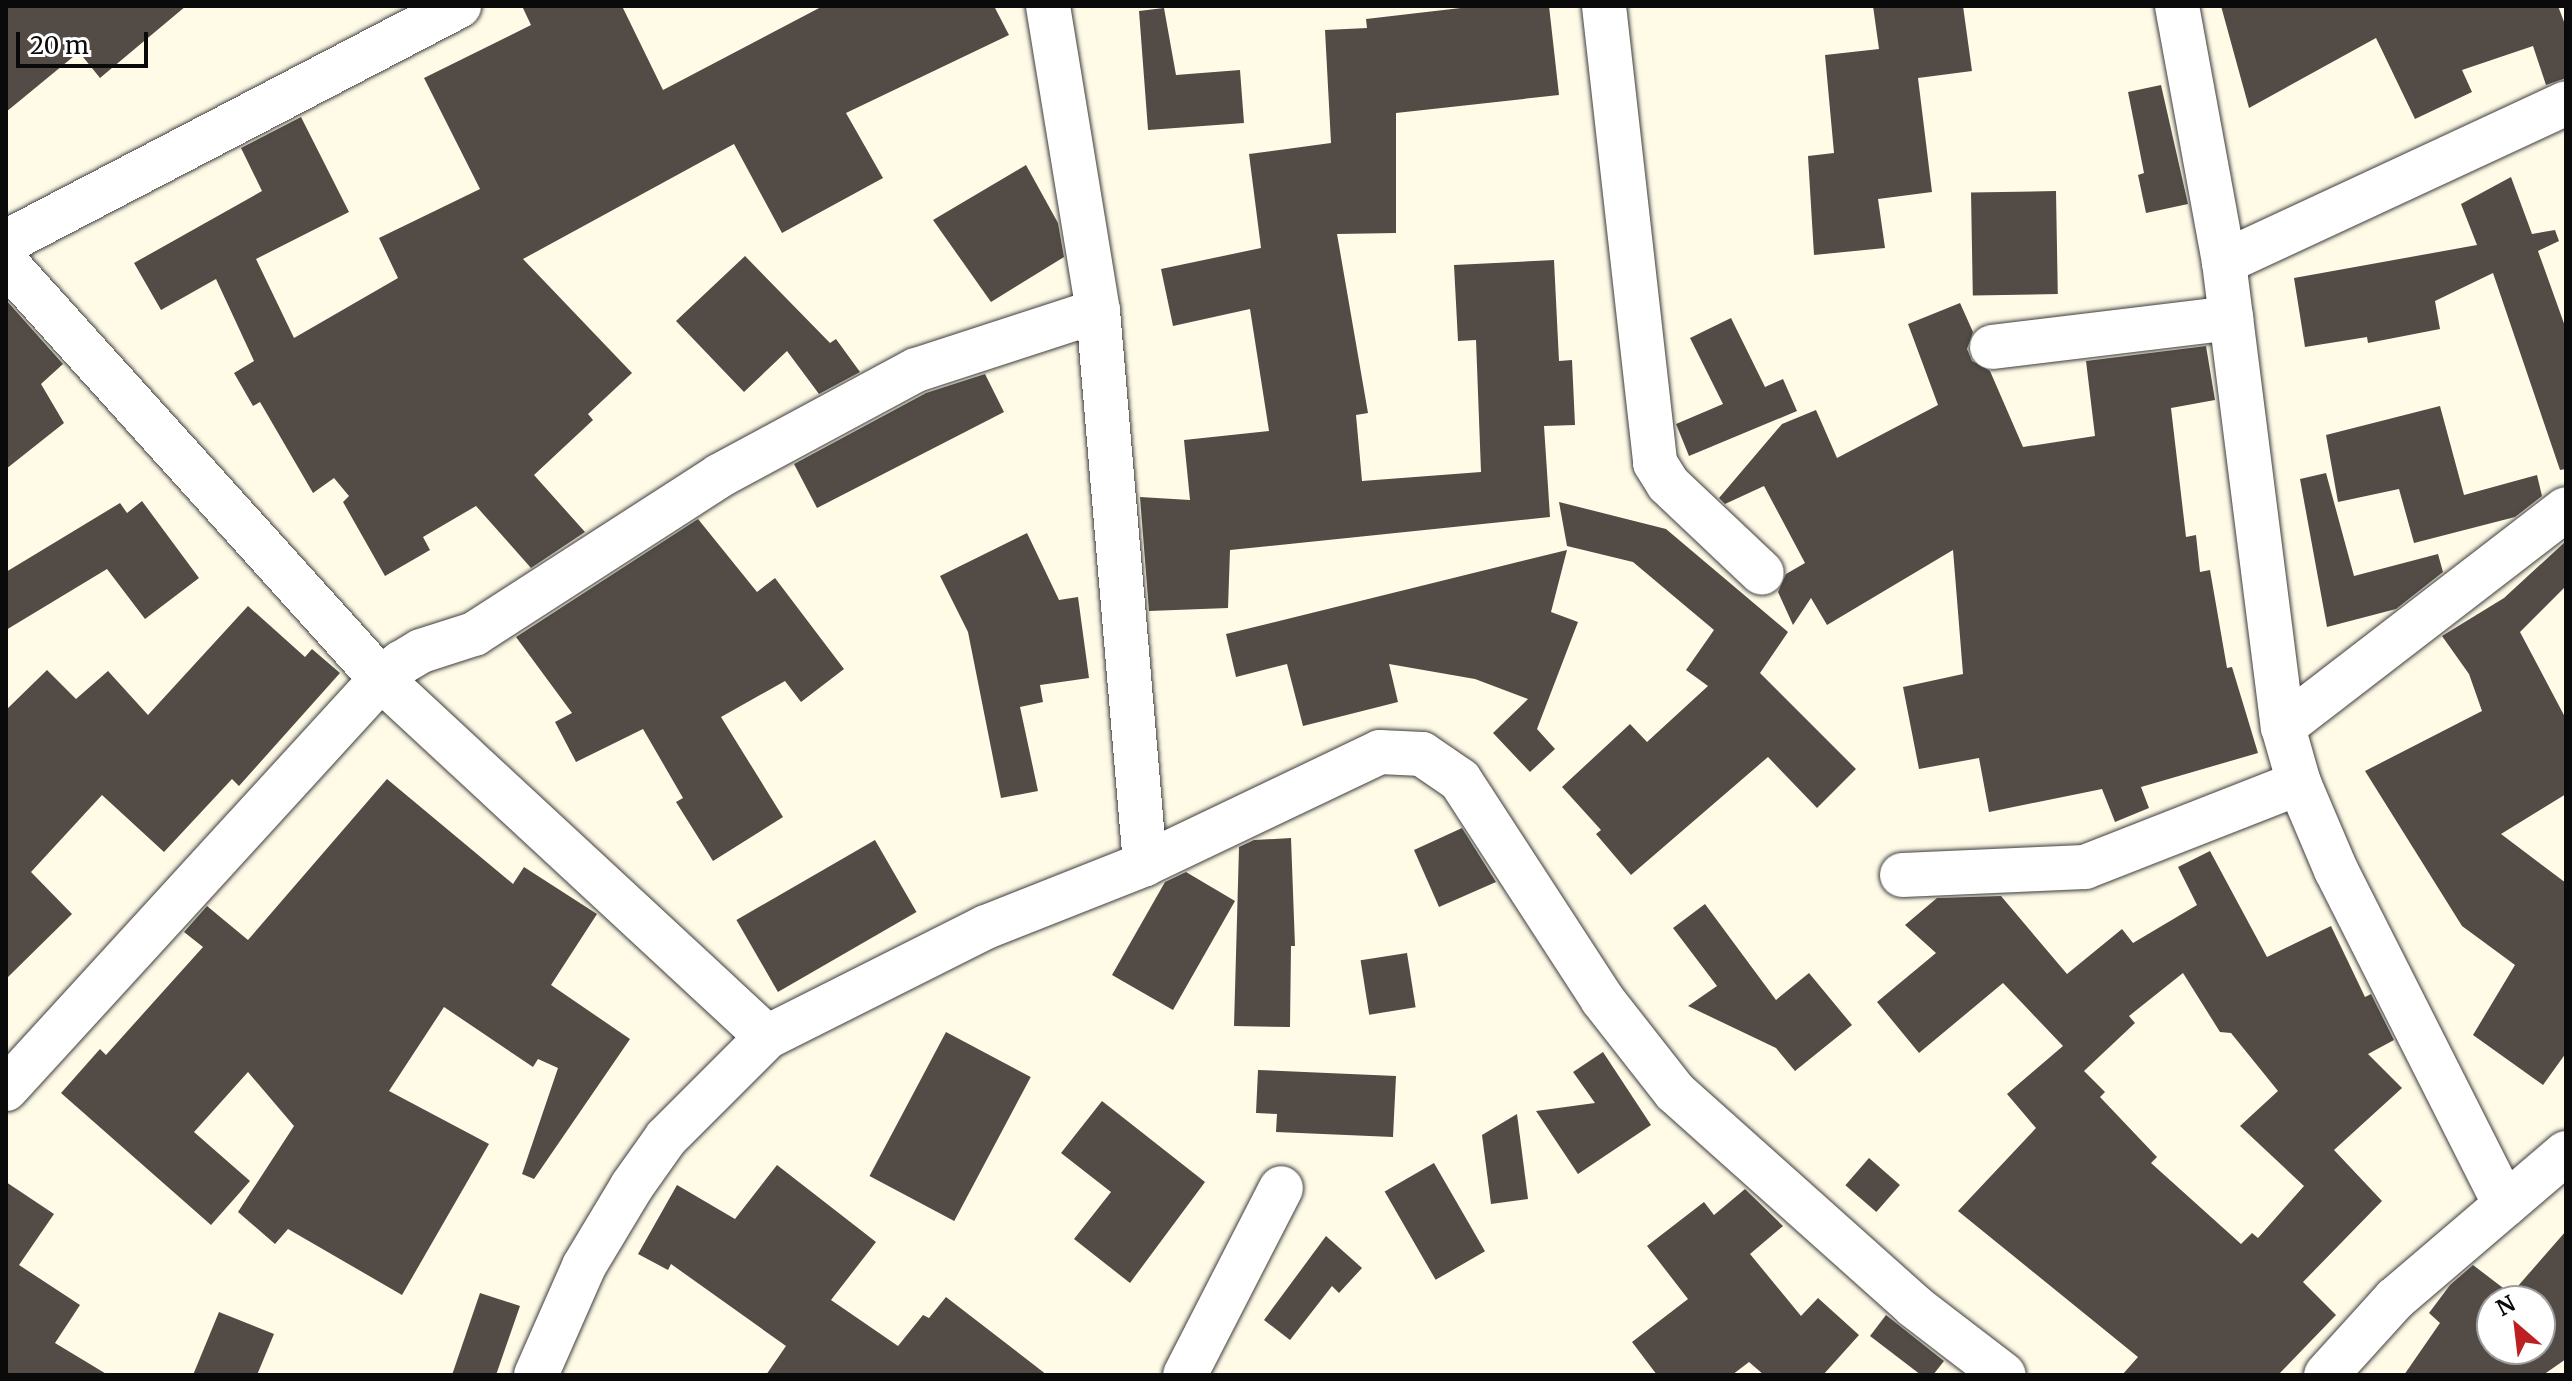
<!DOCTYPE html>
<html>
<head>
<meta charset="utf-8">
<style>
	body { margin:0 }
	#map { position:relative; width:2572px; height:1381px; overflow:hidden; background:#fffbe7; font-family:Merriweather,serif }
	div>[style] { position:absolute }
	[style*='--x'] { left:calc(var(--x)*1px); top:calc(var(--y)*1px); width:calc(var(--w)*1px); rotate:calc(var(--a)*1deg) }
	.building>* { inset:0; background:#534b46; transform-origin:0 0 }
	.roads { filter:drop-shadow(0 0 2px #3d3d3d) drop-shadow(0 0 2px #3d3d3d) }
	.street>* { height:44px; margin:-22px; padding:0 22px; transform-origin:22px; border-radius:22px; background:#fff }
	span { translate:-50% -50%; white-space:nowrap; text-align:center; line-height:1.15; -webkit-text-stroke:8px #fff; paint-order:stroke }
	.frame { position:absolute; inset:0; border:8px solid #0a0a0a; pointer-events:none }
	.north { position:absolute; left:2476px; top:1285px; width:80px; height:80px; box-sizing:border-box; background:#fff; border:2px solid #9d9d9d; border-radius:50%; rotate:332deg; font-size:22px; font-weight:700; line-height:32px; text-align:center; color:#0a0a0a }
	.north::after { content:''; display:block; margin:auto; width:28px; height:36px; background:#bc2022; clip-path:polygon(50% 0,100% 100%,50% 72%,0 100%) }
	.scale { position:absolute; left:16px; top:32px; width:132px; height:36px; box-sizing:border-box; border:4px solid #0a0a0a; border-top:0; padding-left:10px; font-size:24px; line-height:28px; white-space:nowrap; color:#0a0a0a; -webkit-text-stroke:6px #fff; paint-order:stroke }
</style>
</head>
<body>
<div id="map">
	<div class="building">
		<div style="clip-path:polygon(6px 6px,186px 6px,100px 78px,79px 52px,6px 112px)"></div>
		<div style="clip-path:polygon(522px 6px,622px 6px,663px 90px,823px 6px,994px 6px,1009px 35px,846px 113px,883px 178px,782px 233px,734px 144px,523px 259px,632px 373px,588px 414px,593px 420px,534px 475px,585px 532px,531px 568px,476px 506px,423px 537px,430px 550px,385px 576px,343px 502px,349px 496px,334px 478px,313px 493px,260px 402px,253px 406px,234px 373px,254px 361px,216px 279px,161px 310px,134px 263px,262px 191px,241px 148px,301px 117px,349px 212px,256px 259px,294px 338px,398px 278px,379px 238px,480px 189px,424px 78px,531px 25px)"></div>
		<div style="clip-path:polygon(1478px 6px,1549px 6px,1559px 95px,1396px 113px,1396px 233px,1337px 234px,1368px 413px,1356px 415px,1362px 481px,1481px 472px,1476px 340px,1458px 341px,1454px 265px,1554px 260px,1559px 361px,1572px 360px,1575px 425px,1544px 426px,1550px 517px,1230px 550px,1228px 608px,1149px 611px,1140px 497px,1190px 500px,1184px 440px,1269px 431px,1250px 309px,1173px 326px,1161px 269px,1261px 248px,1249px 154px,1331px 143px,1325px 30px,1367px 28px,1366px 19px)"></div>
		<div style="clip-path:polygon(1873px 6px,1963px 6px,1972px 71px,1918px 78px,1932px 192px,1878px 199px,1885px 248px,1814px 255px,1808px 156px,1834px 153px,1825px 55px,1879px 49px)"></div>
		<div style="clip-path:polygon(2221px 6px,2558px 6px,2566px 27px,2566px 78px,2546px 85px,2533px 46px,2462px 70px,2472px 92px,2415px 119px,2376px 38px,2249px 108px)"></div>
		<div style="clip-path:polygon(1164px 8px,1176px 75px,1240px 70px,1244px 123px,1148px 130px,1139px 11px)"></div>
		<div style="clip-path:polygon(2161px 85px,2188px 204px,2146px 213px,2138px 175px,2144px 173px,2128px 92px)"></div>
		<div style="clip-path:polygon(1026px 165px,1058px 223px,1064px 257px,991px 302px,933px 220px)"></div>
		<div style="clip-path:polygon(2511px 177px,2532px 234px,2555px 230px,2559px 241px,2538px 251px,2566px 329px,2566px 469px,2560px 470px,2493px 273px,2435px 301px,2440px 329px,2368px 343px,2367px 337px,2305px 347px,2294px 278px,2477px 245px,2461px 204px)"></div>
		<div style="left:2056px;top:191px;width:103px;height:85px;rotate:89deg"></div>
		<div style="clip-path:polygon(745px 256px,830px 343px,836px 339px,860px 372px,819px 394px,787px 351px,744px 392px,676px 321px)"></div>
		<div style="clip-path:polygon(6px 300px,63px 364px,41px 384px,64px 423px,6px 469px)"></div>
		<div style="clip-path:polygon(1960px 303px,1973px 332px,1967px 349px,1972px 361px,1990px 371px,2023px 447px,2095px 436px,2086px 361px,2206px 346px,2215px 400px,2171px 408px,2186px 537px,2196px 535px,2200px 572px,2210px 570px,2227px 668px,2232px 667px,2258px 753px,2141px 787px,2149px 808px,2115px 822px,2102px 789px,1989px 812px,1979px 758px,1919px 769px,1903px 687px,1963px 674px,1953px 550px,1827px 625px,1811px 598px,1793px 625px,1778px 592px,1786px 574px,1805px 563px,1764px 486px,1725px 504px,1719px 498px,1782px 424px,1816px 410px,1837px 458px,1938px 405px,1908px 324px)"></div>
		<div style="clip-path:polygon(1731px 318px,1765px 387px,1783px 379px,1797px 411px,1689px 456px,1676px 424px,1723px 404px,1690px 338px)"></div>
		<div style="clip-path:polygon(985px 374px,1004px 412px,817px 508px,794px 464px,926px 393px)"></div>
		<div style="clip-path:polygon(2440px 406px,2464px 495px,2537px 475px,2542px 496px,2515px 517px,2414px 543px,2399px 489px,2338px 502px,2326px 435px)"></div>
		<div style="clip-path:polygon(2326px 473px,2354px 576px,2438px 554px,2443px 572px,2396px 609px,2327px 627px,2300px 479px)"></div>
		<div style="clip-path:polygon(142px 501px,199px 578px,145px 619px,107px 569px,6px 630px,6px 572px,120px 503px,127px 513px)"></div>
		<div style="clip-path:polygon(1559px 502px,1666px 529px,1788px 632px,1760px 673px,1856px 769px,1817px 808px,1768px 757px,1631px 875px,1596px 834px,1601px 830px,1562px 787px,1630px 724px,1647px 742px,1708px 686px,1686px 670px,1714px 630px,1633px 562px,1567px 546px)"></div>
		<div style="clip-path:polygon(698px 519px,757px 592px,775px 578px,844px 669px,801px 702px,785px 681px,721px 717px,783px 817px,713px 861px,676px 802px,683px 798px,643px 729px,576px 762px,555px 722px,572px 713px,516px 637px)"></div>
		<div style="clip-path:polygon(1027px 533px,1059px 600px,1078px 597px,1089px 678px,1040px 685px,1043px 702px,1020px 707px,1038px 791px,1001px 798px,968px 632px,940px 576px)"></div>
		<div style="clip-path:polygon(2566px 541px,2566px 586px,2520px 632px,2566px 719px,2566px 794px,2501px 834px,2566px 883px,2566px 1053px,2543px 1085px,2473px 1035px,2515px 965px,2462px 926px,2365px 771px,2482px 711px,2469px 674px,2442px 636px,2504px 598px)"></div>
		<div style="clip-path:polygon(1567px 550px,1551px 612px,1578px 622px,1537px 729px,1555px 749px,1530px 772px,1493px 733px,1528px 699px,1475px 679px,1389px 664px,1398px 702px,1303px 726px,1287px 664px,1236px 677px,1226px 634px)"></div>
		<div style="clip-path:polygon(248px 606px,305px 657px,312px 649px,340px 673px,239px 786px,232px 779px,164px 852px,102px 795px,31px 872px,72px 914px,6px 979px,6px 710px,47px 670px,76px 699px,108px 671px,148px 715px)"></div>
		<div style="clip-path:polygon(387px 779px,513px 884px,524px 867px,597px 914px,551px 985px,630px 1039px,534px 1179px,522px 1174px,558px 1068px,538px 1059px,533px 1067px,444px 1007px,389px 1091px,489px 1144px,402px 1295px,288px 1229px,275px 1244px,238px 1212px,294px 1126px,248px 1072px,194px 1132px,250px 1181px,211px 1225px,61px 1093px,100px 1049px,106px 1055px,203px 947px,184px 932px,207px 906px,248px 940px)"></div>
		<div style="clip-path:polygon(1462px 828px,1496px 882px,1439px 907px,1414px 850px)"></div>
		<div style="clip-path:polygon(1291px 838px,1295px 946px,1291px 946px,1290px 1027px,1234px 1026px,1239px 847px,1254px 840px)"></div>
		<div style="left:875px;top:840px;width:83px;height:160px;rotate:60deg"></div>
		<div style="clip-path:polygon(evenodd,2210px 851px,2267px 957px,2331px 926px,2365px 997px,2371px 994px,2394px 1040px,2368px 1054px,2402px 1088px,2334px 1150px,2382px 1201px,2303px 1282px,2336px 1315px,2278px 1375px,2122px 1375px,2138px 1357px,1958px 1211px,2036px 1128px,2007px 1094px,2063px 1046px,2003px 983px,1919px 1053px,1877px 1002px,1936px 953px,1905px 925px,1937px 898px,2001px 896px,2067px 974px,2122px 929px,2133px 943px,2197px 905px,2178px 867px,2210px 851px,2183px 973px,2220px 1032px,2231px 1033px,2278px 1091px,2240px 1126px,2304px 1186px,2258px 1238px,2252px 1233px,2241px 1244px,2151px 1163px,2157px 1157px,2100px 1097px,2105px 1092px,2084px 1071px,2135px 1023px,2129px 1016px,2183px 973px)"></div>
		<div style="clip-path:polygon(1186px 872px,1235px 901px,1173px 1010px,1112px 975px,1165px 882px)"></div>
		<div style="clip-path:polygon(1705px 904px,1776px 1000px,1809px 973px,1852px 1025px,1795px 1071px,1776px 1048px,1688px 1006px,1717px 986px,1673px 928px)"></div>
		<div style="left:1407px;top:953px;width:55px;height:47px;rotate:81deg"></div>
		<div style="left:946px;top:1032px;width:96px;height:163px;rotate:28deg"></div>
		<div style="clip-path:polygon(1603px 1052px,1651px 1125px,1578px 1174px,1536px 1111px,1595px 1103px,1573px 1072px)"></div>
		<div style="clip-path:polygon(1258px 1070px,1396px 1076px,1393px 1137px,1276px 1132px,1277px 1114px,1256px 1113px)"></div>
		<div style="clip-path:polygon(1102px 1101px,1205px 1182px,1130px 1283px,1074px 1239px,1111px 1192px,1061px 1153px)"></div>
		<div style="clip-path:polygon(1517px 1114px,1528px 1199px,1491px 1204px,1482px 1135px)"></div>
		<div style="left:1869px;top:1158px;width:41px;height:36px;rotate:41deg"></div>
		<div style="left:1434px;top:1163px;width:102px;height:57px;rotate:60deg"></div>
		<div style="clip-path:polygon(777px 1165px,876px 1242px,831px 1300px,898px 1346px,923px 1315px,929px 1318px,946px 1297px,1047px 1375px,766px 1375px,786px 1346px,671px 1264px,668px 1270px,638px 1254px,677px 1185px,735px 1219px)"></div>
		<div style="clip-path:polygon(6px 1182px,54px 1214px,19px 1265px,80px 1305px,55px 1343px,108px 1375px,6px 1375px)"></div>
		<div style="clip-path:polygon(1745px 1189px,1783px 1226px,1750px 1254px,1801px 1316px,1818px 1298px,1859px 1335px,1823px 1375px,1764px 1375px,1749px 1362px,1732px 1375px,1657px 1375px,1632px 1342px,1688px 1299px,1647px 1246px,1704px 1202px,1714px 1215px)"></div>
		<div style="clip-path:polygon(evenodd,2566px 1231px,2566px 1359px,2543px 1375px,2404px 1375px,2440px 1323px,2429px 1313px,2450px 1285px,2473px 1265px,2511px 1294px,2566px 1231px,2492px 1301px,2540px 1301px,2540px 1349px,2492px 1349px,2492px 1301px)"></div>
		<div style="clip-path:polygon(1326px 1236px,1362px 1268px,1339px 1293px,1332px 1286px,1290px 1340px,1264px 1320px)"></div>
		<div style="clip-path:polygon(480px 1293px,520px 1306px,496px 1375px,452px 1375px)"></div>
		<div style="clip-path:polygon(219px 1312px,274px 1334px,257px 1375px,193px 1375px)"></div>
		<div style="clip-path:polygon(1886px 1315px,1944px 1361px,1933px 1375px,1921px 1375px,1870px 1336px)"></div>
	</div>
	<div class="roads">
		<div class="street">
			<div style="--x:1048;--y:6;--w:309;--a:80.7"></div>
			<div style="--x:1098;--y:311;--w:555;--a:85.14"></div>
			<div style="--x:1604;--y:6;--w:460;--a:83.6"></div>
			<div style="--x:1655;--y:463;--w:25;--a:58"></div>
			<div style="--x:1668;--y:484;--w:129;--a:43.4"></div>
			<div style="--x:2177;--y:6;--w:260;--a:79.6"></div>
			<div style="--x:2224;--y:262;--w:469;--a:82.8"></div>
			<div style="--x:2283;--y:727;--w:58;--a:74.1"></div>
			<div style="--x:2299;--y:783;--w:95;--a:67"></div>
			<div style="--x:2336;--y:870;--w:375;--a:63.2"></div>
			<div style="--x:6;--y:242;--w:511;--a:-27.52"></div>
			<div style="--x:2224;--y:262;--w:377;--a:-24.9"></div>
			<div style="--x:6;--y:263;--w:560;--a:47.97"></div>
			<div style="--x:381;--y:679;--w:526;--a:42.84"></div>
			<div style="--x:1992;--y:347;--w:241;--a:-6.9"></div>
			<div style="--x:2283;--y:727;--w:357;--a:-37.6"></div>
			<div style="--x:1902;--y:875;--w:183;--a:-2.5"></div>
			<div style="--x:2085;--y:867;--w:230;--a:-21.4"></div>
			<div style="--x:6;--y:1089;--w:556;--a:-47.55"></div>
			<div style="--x:381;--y:679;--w:26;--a:-39"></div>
			<div style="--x:401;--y:663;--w:23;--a:-31"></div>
			<div style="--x:421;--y:651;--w:56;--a:-17.8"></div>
			<div style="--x:474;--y:634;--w:292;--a:-32.8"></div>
			<div style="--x:719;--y:476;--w:224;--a:-28.3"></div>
			<div style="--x:916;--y:370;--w:191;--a:-18"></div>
			<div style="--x:536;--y:1375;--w:119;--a:-66.2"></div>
			<div style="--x:584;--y:1266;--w:93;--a:-59"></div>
			<div style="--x:632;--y:1186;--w:59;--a:-54.7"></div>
			<div style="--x:666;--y:1138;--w:143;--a:-45"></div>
			<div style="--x:767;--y:1037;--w:245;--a:-26.7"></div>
			<div style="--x:986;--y:927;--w:171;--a:-21.6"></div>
			<div style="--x:1145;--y:864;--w:260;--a:-25.5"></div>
			<div style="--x:1380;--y:752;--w:42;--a:2.7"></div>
			<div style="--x:1422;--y:754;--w:46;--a:34.4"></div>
			<div style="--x:1460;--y:780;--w:261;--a:57"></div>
			<div style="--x:1602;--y:999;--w:118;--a:51.9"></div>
			<div style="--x:1675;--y:1092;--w:321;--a:41.8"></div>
			<div style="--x:1914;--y:1306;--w:113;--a:37.5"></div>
			<div style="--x:1185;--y:1375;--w:210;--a:-62.8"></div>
			<div style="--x:2326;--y:1375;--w:103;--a:-47.8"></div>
			<div style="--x:2395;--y:1299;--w:225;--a:-40.5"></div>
		</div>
	</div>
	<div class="frame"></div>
	<div class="north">N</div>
	<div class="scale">20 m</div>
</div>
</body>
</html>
